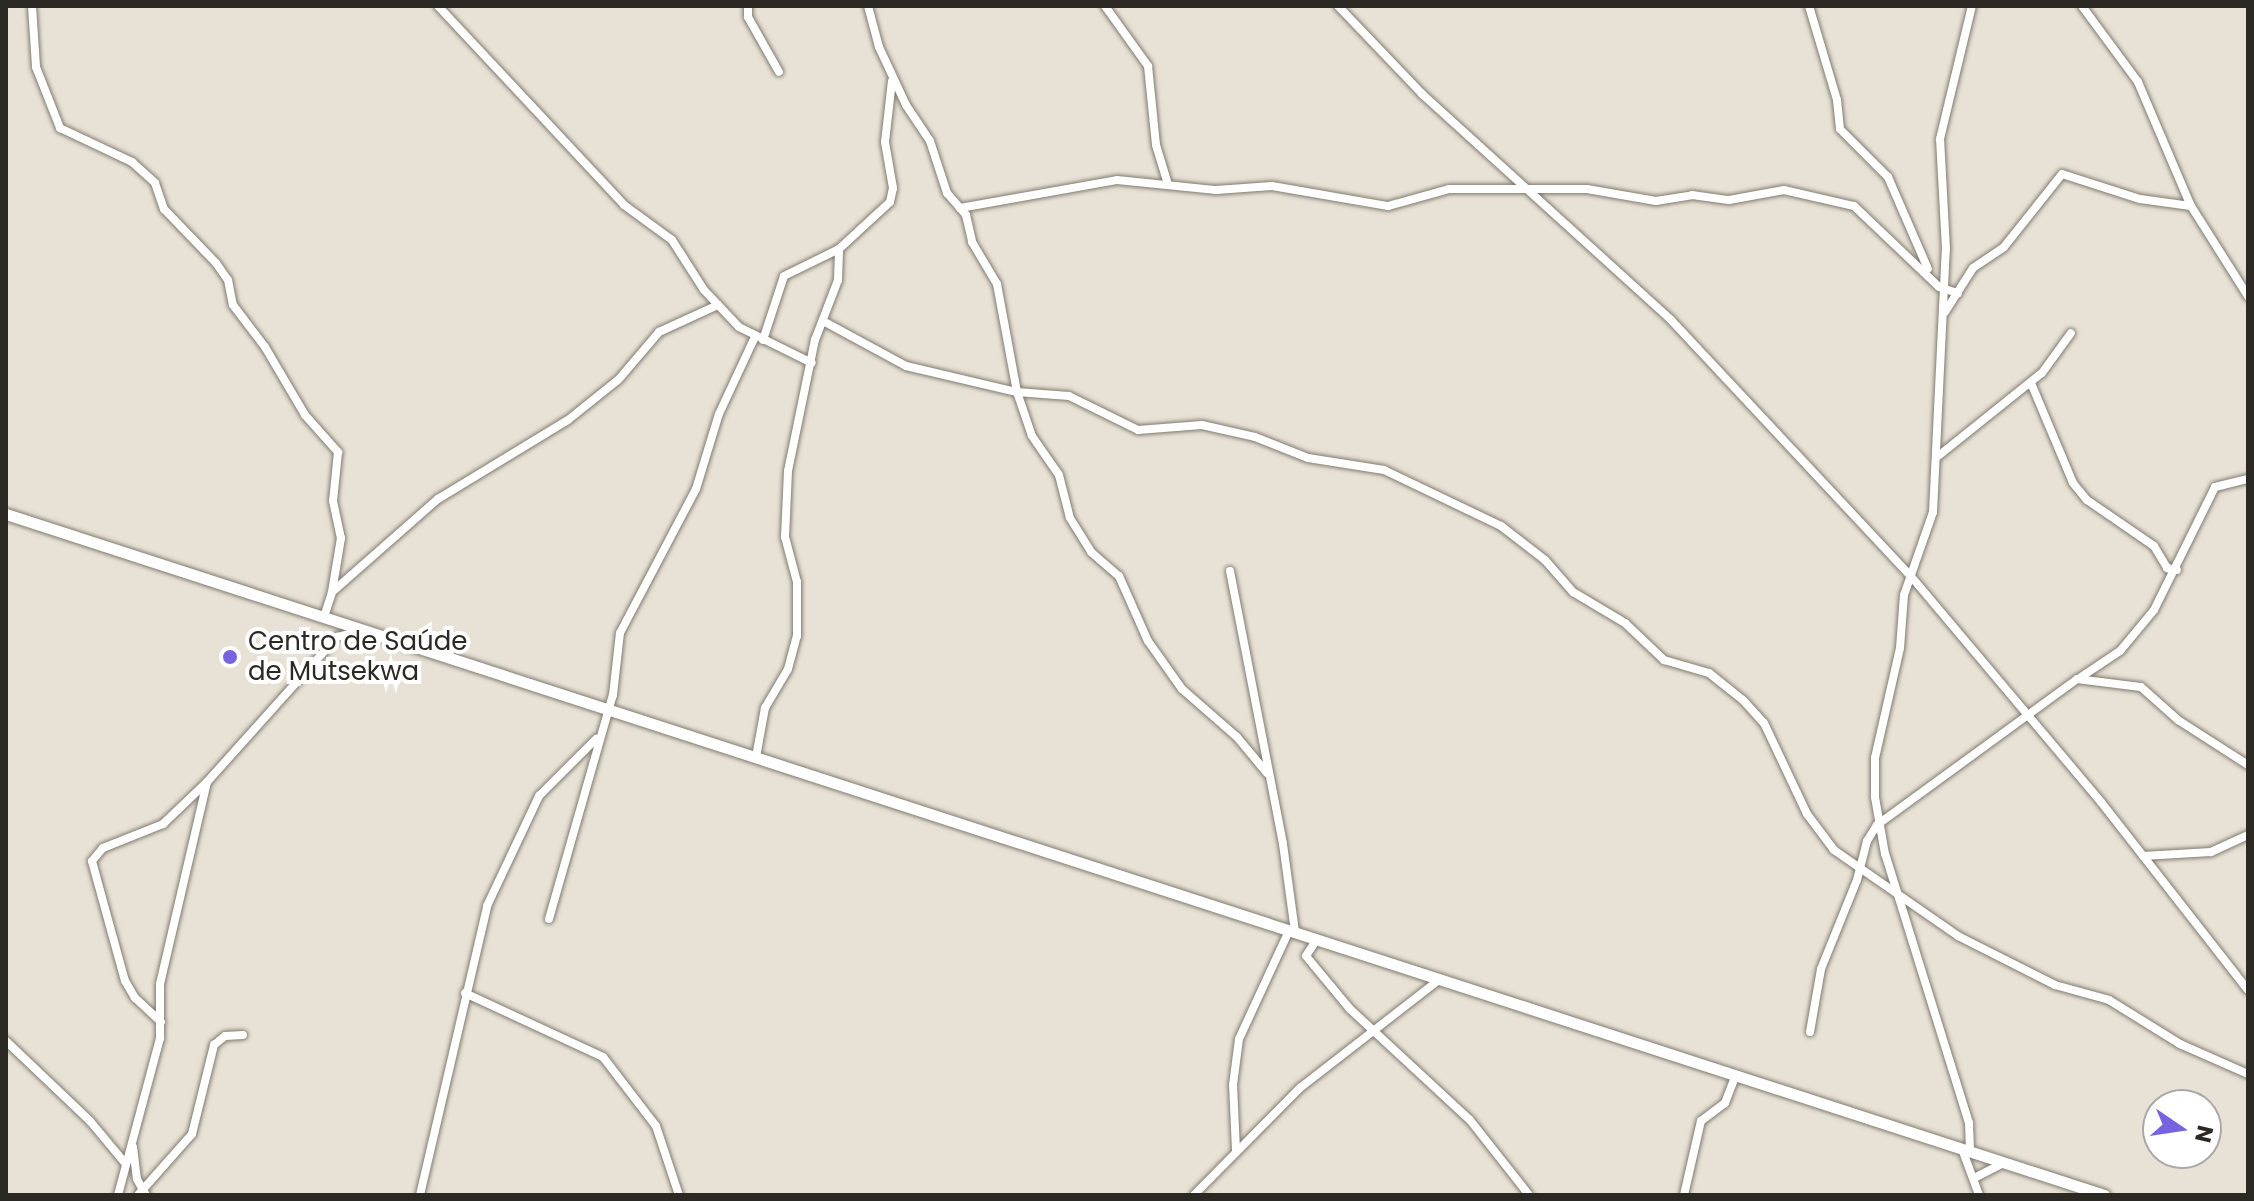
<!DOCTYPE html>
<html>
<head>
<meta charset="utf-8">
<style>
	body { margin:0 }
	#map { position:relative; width:2254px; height:1201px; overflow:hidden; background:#e8e2d6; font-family:Poppins,sans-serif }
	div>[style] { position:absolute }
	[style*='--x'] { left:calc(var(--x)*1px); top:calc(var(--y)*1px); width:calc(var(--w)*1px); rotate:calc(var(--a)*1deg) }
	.roads { filter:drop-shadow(0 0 2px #807b70) drop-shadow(0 0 2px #807b70) }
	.street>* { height:8px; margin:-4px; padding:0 4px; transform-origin:4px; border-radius:4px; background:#fff }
	.secondary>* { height:11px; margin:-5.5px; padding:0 5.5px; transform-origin:5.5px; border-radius:5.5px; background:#fff }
	.dots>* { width:22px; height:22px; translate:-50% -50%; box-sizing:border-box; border:4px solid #fff; border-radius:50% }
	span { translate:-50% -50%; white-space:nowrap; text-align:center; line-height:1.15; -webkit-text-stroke:8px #fff; paint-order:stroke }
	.poi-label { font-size:26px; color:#2c2925 }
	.left { translate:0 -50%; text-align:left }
	.frame { position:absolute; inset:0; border:8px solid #2c2925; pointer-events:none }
	.north { position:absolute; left:2142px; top:1089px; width:80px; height:80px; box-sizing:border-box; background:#fff; border:2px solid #aba9a8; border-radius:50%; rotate:103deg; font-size:22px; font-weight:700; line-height:32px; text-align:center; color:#2c2925 }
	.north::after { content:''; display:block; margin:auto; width:28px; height:36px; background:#7763de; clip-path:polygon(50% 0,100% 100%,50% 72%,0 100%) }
</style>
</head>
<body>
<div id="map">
	<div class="roads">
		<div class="street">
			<div style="--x:32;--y:6;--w:61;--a:86.2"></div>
			<div style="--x:36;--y:67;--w:66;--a:68.5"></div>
			<div style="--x:60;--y:128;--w:80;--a:25.3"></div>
			<div style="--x:132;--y:162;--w:31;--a:42"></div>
			<div style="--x:155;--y:183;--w:28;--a:71"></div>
			<div style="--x:164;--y:209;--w:75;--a:46.1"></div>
			<div style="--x:216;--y:263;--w:21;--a:55"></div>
			<div style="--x:228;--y:280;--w:25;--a:79"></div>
			<div style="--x:233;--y:305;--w:53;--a:52.7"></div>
			<div style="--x:265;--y:347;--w:79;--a:59.5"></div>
			<div style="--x:305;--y:415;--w:50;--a:48.3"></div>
			<div style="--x:338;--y:452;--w:49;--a:95.8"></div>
			<div style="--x:333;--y:501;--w:38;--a:78"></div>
			<div style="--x:341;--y:538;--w:55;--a:99.5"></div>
			<div style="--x:438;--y:6;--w:272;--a:46.9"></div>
			<div style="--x:624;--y:205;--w:59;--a:36.1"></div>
			<div style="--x:672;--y:240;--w:59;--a:57.4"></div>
			<div style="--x:704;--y:290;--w:51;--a:46.6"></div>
			<div style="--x:739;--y:327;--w:81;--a:26.3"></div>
			<div style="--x:748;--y:6;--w:11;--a:90"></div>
			<div style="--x:748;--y:17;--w:63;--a:60.6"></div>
			<div style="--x:868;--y:6;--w:42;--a:75"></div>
			<div style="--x:879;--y:47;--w:64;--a:65"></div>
			<div style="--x:906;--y:105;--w:43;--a:56.3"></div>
			<div style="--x:930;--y:141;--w:55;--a:71.9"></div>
			<div style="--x:947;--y:193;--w:29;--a:49"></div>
			<div style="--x:966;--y:215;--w:28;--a:77"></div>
			<div style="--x:972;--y:242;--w:49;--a:59.2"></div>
			<div style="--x:997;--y:284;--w:110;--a:79.5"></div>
			<div style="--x:1017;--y:392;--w:46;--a:71.2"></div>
			<div style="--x:1032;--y:436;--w:47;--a:55.3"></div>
			<div style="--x:1059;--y:475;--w:44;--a:75.7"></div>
			<div style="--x:1070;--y:518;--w:40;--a:58"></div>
			<div style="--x:1091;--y:552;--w:37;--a:41"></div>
			<div style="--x:1119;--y:576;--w:71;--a:66"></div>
			<div style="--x:1148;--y:641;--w:59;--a:54.7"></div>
			<div style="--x:1182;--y:689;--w:73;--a:41.1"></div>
			<div style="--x:1237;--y:737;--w:47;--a:50.2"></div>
			<div style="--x:1105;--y:6;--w:74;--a:54.4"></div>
			<div style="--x:1148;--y:66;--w:79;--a:84.2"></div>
			<div style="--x:1156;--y:145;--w:38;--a:73"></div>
			<div style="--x:1338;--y:6;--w:122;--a:46.3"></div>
			<div style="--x:1422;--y:94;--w:336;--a:42.2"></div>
			<div style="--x:1671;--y:320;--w:348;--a:46.9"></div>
			<div style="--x:1909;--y:574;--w:298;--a:49.9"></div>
			<div style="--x:2101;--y:802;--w:239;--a:52"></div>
			<div style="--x:1809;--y:6;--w:98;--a:73.4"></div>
			<div style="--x:1837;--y:100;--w:29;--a:84"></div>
			<div style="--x:1840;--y:129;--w:68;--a:45"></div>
			<div style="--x:1888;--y:177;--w:100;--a:66.5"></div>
			<div style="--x:2082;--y:6;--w:94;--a:53.6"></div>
			<div style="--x:2138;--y:82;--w:135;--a:66.9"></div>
			<div style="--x:2191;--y:206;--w:107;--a:57.7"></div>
			<div style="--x:960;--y:208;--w:159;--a:-10.1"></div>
			<div style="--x:1117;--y:180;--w:100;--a:5.8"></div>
			<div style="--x:1216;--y:190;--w:56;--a:-4.1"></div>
			<div style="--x:1272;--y:186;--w:118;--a:9.8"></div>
			<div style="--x:1388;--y:206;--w:63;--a:-15.6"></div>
			<div style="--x:1449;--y:189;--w:138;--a:0"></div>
			<div style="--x:1587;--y:189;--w:70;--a:9.9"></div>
			<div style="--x:1656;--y:201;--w:36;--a:-9"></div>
			<div style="--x:1692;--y:195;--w:37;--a:8"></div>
			<div style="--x:1729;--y:200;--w:56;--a:-10.3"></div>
			<div style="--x:1784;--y:190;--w:72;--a:12.9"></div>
			<div style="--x:1854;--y:206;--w:117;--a:43.6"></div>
			<div style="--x:1939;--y:287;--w:20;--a:18"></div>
			<div style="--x:1945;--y:312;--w:52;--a:-57.5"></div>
			<div style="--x:1973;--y:268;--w:37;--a:-34"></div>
			<div style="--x:2004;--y:247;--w:93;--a:-51.5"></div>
			<div style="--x:2062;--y:174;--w:82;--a:17.8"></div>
			<div style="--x:2140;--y:199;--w:51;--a:7.8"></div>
			<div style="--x:823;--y:321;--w:94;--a:28.5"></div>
			<div style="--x:906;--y:366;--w:114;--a:13.2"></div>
			<div style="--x:1017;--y:392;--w:52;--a:4.4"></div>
			<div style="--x:1069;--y:396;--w:77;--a:26.2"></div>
			<div style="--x:1138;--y:430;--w:64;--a:-4.5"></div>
			<div style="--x:1202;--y:425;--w:54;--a:12.8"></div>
			<div style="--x:1255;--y:437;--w:57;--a:21.6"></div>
			<div style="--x:1308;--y:458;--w:77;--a:9"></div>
			<div style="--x:1384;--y:470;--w:130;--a:25.6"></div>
			<div style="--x:1501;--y:526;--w:56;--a:37.7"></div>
			<div style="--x:1545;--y:560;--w:43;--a:48.8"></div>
			<div style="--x:1573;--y:592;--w:61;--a:30.8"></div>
			<div style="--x:1625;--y:623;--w:54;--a:43.5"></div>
			<div style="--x:1664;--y:660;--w:47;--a:16.1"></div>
			<div style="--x:1709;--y:673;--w:43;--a:38.5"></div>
			<div style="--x:1743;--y:700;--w:31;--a:48"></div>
			<div style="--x:1764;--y:723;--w:101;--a:64.7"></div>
			<div style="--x:1807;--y:814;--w:45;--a:53.1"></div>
			<div style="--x:1834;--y:850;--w:151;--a:34.7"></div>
			<div style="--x:1958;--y:936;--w:109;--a:26.8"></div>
			<div style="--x:2055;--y:985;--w:56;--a:15.5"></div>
			<div style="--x:2109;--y:1000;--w:84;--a:31.8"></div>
			<div style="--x:2180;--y:1044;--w:74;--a:23.8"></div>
			<div style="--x:763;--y:340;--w:67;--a:-71.8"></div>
			<div style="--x:784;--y:276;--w:61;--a:-26.1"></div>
			<div style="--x:839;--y:249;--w:69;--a:-42.7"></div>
			<div style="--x:890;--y:202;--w:14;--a:-78"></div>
			<div style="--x:893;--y:188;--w:47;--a:-99.9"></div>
			<div style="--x:885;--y:142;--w:61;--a:-83.5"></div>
			<div style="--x:2031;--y:383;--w:108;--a:67.2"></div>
			<div style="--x:2073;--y:483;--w:22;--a:51"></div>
			<div style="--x:2087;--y:500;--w:81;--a:34.5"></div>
			<div style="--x:2154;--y:546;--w:26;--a:59"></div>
			<div style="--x:2167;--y:568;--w:10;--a:11"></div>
			<div style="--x:1937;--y:457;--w:134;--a:-38.7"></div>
			<div style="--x:2042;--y:373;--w:49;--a:-54.1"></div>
			<div style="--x:1230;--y:571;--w:278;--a:79"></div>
			<div style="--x:1283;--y:844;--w:89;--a:82.2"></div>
			<div style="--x:324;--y:617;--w:26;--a:-72"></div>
			<div style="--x:332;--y:592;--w:141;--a:-41.3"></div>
			<div style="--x:438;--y:499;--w:152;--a:-31.3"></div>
			<div style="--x:568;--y:420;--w:65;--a:-38.8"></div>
			<div style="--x:619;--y:379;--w:62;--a:-49.6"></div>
			<div style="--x:659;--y:332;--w:65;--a:-24.6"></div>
			<div style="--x:2081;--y:677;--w:47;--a:-33.7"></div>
			<div style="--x:2120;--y:651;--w:53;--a:-50.3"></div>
			<div style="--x:2154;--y:610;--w:137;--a:-63.6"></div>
			<div style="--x:2215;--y:487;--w:34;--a:-14"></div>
			<div style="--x:756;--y:757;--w:50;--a:-79.6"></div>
			<div style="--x:765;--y:708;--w:45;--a:-59.5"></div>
			<div style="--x:788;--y:669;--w:34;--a:-75"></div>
			<div style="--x:797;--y:636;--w:54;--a:-90"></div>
			<div style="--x:797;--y:582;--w:47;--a:-104.9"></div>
			<div style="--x:785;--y:537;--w:66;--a:-87.4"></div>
			<div style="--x:788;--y:471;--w:134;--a:-78.4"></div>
			<div style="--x:815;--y:340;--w:64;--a:-69"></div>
			<div style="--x:838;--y:280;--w:31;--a:-88"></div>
			<div style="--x:2143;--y:856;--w:68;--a:-3.4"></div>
			<div style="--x:2211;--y:852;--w:41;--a:-24.7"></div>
			<div style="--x:549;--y:919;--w:233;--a:-74.1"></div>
			<div style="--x:613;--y:695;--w:62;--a:-83.6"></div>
			<div style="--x:620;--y:633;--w:163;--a:-62.2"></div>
			<div style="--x:696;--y:489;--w:78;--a:-73"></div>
			<div style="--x:719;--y:414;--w:83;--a:-65"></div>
			<div style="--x:1317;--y:939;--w:20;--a:123"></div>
			<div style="--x:1306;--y:956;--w:69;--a:50.3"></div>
			<div style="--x:1350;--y:1009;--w:163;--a:42.8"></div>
			<div style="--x:1470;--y:1120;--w:95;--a:51.8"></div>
			<div style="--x:465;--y:993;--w:152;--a:24.9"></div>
			<div style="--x:603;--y:1057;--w:87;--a:52.5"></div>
			<div style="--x:656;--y:1126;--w:73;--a:71.6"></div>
			<div style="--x:161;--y:1022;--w:35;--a:-137"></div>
			<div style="--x:135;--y:998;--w:20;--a:-120"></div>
			<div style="--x:125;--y:981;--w:124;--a:-105.4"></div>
			<div style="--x:92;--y:861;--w:17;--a:-50"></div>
			<div style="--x:103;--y:848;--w:65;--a:-21.8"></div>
			<div style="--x:163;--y:824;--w:61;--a:-43.7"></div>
			<div style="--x:1810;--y:1032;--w:64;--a:-80.1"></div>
			<div style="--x:1821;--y:969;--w:96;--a:-68"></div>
			<div style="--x:1857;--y:880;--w:40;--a:-75.6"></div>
			<div style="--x:1867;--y:841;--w:19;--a:-58"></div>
			<div style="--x:1877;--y:825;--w:248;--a:-36.1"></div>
			<div style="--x:2077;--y:679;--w:64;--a:7.1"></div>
			<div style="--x:2141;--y:687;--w:50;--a:41.7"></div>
			<div style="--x:2178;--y:720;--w:83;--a:32.7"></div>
			<div style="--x:6;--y:1041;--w:116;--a:43.6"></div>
			<div style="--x:90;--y:1121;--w:55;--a:50.2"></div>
			<div style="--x:133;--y:1147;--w:32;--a:83"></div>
			<div style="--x:137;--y:1179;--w:18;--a:61"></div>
			<div style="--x:1962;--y:1149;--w:49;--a:69.7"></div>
			<div style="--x:1236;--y:1150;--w:65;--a:-92.6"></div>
			<div style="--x:1233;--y:1085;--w:46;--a:-82.6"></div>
			<div style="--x:1239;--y:1039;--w:119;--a:-65.2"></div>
			<div style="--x:1970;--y:1151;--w:28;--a:-92"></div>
			<div style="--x:1969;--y:1123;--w:282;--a:-107.3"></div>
			<div style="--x:1885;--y:854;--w:58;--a:-100"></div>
			<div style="--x:1875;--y:797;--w:39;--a:-90"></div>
			<div style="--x:1875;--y:758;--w:113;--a:-77.2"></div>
			<div style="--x:1900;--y:648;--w:53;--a:-85.7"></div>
			<div style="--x:1904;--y:595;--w:88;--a:-70.7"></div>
			<div style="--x:1933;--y:512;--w:263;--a:-87.2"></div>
			<div style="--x:1946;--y:249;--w:110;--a:-93.1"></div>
			<div style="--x:1940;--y:139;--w:137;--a:-76.5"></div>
			<div style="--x:1976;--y:1177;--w:31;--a:-27"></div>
			<div style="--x:118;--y:1195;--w:163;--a:-75"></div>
			<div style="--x:160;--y:1038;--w:54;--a:-90"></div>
			<div style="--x:160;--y:984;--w:207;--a:-76.9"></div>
			<div style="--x:207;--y:782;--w:195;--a:-48.1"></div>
			<div style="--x:337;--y:637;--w:24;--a:-15"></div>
			<div style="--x:138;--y:1195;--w:81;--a:-48.5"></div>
			<div style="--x:192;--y:1134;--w:92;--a:-76.1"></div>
			<div style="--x:214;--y:1045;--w:14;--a:-39"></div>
			<div style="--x:225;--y:1036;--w:18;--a:-3"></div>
			<div style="--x:420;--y:1195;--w:297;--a:-76.9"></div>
			<div style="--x:487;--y:906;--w:122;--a:-64.7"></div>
			<div style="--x:539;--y:796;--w:81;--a:-45"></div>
			<div style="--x:1194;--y:1195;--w:151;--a:-45.3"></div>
			<div style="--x:1300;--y:1088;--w:177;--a:-37.9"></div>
			<div style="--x:1684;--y:1195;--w:76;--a:-77.1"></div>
			<div style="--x:1701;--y:1121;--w:30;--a:-37"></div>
			<div style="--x:1725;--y:1103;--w:30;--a:-69"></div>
		</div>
		<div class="secondary">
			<div style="--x:6;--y:514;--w:2206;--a:17.98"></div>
		</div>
	</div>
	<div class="dots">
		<div style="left:230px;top:657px;background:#7763de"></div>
	</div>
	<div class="poi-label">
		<span class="left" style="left:248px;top:657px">Centro de Saúde<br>de Mutsekwa</span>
	</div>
	<div class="frame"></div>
	<div class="north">N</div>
</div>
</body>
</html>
